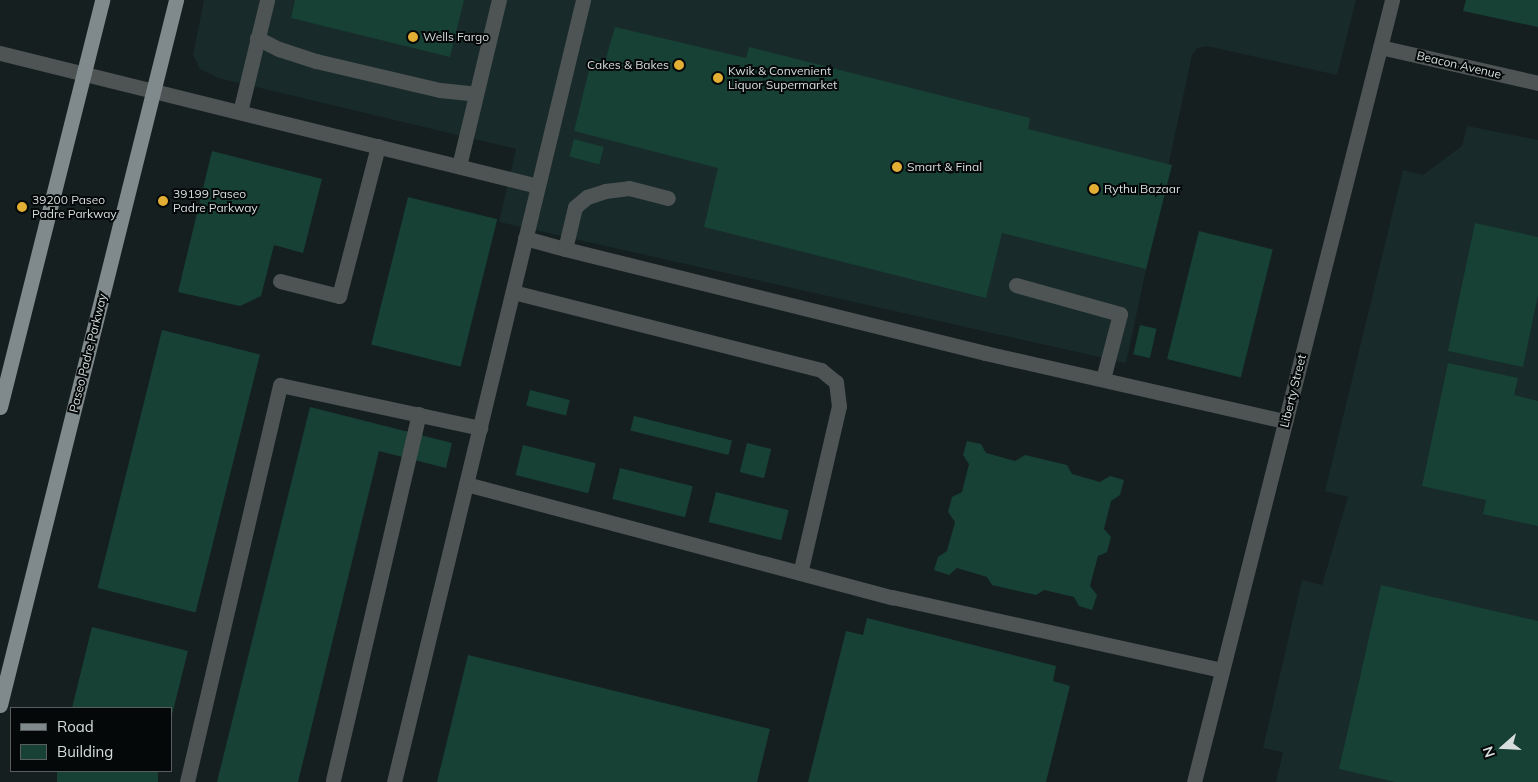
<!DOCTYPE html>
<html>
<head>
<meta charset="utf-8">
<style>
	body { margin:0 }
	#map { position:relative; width:1538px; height:782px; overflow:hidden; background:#151f1f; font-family:Mulish,sans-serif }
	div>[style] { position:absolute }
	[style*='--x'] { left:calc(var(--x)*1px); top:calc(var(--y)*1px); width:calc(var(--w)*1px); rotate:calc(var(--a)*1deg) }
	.built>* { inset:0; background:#182a2a }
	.building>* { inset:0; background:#174135; transform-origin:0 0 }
	.minor>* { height:15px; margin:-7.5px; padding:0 7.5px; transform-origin:7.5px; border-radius:7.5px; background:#4e5354 }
	.major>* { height:15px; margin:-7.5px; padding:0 7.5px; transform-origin:7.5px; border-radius:7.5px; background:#808a8c }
	.dots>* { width:14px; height:14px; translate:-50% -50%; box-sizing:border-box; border:2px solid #050808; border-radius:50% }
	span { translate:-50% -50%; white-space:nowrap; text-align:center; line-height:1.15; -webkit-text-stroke:4px #050808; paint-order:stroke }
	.poi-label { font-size:12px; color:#d6dddc }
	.left { translate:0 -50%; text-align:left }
	.right { translate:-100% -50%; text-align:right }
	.street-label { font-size:12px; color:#d6dddc }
	.legend { position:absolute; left:10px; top:707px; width:162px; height:65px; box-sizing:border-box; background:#050808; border:1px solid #595d5d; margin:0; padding:6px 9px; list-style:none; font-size:15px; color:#d6dddc }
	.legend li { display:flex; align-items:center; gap:10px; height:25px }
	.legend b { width:25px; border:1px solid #595d5d }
	.north { position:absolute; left:1478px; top:722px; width:50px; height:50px; -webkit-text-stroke:4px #050808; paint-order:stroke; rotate:251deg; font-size:14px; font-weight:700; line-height:20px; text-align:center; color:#d6dddc }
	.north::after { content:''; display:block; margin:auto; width:18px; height:22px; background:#d6dddc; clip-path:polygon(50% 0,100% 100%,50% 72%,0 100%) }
</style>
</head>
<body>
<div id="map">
	<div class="built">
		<div style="clip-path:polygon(204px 0,1356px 0,1337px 75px,1207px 46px,1197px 48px,1192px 55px,1126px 363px,499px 222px,516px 149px,218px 78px,200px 69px,193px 55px)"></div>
		<div style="clip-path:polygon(1467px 126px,1538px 140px,1538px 782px,1276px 782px,1283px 752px,1263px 748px,1302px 580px,1322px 585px,1348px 497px,1325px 491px,1403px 170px,1423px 175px,1462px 146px)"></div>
	</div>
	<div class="building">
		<div style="clip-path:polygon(295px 0,464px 0,450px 57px,291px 18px)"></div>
		<div style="clip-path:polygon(1466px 0,1538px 0,1538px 27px,1463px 11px)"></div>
		<div style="clip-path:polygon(615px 27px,746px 58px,749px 47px,1030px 118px,1028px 129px,1172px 165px,1146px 269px,1002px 233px,986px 298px,704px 227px,718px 168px,574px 131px,592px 58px,605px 62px)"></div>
		<div style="left:574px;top:139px;width:31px;height:18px;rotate:15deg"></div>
		<div style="clip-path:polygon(212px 151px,322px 179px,303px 253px,274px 245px,261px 296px,240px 306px,178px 292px)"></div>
		<div style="left:408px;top:197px;width:92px;height:152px;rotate:14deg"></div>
		<div style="clip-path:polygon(1475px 223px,1538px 237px,1538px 295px,1523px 367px,1448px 351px)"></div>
		<div style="left:1199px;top:231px;width:76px;height:132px;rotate:14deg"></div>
		<div style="left:1140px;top:325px;width:17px;height:30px;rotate:13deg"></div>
		<div style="left:162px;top:330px;width:101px;height:266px;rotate:14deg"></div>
		<div style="clip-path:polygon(1448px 363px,1518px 378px,1514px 395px,1538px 401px,1538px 526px,1483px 514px,1486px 500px,1422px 486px)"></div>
		<div style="left:530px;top:390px;width:41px;height:16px;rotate:14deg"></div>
		<div style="clip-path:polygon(310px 407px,452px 443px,446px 468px,379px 451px,298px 782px,217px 782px)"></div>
		<div style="left:634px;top:416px;width:101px;height:15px;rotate:14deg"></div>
		<div style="clip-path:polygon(967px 441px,981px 444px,986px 453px,1015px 461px,1025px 455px,1067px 465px,1072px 474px,1100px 482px,1110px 476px,1124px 480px,1120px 495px,1111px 501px,1104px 529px,1111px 537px,1107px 552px,1098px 556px,1090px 586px,1097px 595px,1092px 610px,1079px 606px,1074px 597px,1044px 590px,1036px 595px,992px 585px,987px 577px,957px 568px,949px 575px,934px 570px,938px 557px,947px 551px,955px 522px,948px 512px,952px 497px,962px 492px,969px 464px,963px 455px)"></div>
		<div style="left:747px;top:443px;width:25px;height:30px;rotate:14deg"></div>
		<div style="left:523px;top:445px;width:75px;height:31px;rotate:14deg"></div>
		<div style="left:620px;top:468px;width:75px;height:32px;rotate:14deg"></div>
		<div style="left:716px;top:492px;width:75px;height:31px;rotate:14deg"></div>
		<div style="clip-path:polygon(1381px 585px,1538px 621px,1538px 782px,1395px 782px,1339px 769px)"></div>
		<div style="clip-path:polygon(867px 618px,1056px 666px,1053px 681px,1070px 686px,1046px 782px,808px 782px,846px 631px,863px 635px)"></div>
		<div style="clip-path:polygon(92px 627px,188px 651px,172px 715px,171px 708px,72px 708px)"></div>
		<div style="clip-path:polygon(468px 655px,770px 729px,757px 782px,437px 782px)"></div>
		<div style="left:57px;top:771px;width:101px;height:11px"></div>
	</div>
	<div class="minor">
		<div style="--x:257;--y:38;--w:25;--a:27"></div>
		<div style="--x:279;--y:49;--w:39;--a:18"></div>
		<div style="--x:316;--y:61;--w:127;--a:13.2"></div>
		<div style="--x:440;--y:90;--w:36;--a:6"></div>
		<div style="--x:1380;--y:47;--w:162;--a:12.8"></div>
		<div style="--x:0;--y:53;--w:554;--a:13.89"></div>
		<div style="--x:240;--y:112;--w:115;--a:-76.4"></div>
		<div style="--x:459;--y:166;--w:171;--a:-76.5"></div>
		<div style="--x:525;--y:238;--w:41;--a:15.4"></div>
		<div style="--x:565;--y:249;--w:43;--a:-76.6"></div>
		<div style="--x:575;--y:207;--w:16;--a:-40"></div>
		<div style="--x:587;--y:197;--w:19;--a:-18"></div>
		<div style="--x:605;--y:191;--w:24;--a:-7"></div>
		<div style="--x:629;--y:188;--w:40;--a:14.4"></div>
		<div style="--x:565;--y:249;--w:433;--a:13.9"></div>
		<div style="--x:985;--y:353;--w:308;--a:12.8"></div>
		<div style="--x:280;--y:281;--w:61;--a:14.3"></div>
		<div style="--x:339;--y:296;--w:155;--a:-75.4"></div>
		<div style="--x:1016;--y:285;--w:108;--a:15.6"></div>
		<div style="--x:1120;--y:314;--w:67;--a:104.7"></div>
		<div style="--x:513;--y:292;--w:318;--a:14.2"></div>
		<div style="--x:821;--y:370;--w:19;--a:39"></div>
		<div style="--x:836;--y:382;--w:24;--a:83"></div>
		<div style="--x:839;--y:406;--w:171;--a:103.1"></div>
		<div style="--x:466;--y:484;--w:441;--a:14.9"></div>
		<div style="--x:892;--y:597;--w:338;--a:12.5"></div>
		<div style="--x:333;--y:780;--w:376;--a:-76.8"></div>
		<div style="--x:187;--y:782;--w:408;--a:-76.8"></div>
		<div style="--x:280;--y:385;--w:205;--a:12.1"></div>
		<div style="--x:394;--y:782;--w:805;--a:-76.41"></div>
		<div style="--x:1194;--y:782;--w:807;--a:-75.79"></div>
	</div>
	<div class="major">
		<div style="--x:0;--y:407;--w:420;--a:-75.9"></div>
		<div style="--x:0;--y:705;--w:727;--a:-75.98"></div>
	</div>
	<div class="dots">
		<div style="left:413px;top:37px;background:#e2af34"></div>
		<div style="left:679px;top:65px;background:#e2af34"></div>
		<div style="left:718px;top:78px;background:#e2af34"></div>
		<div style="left:897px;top:167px;background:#e2af34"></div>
		<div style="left:1094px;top:189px;background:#e2af34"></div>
		<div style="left:163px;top:201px;background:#e2af34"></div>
		<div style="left:22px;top:207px;background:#e2af34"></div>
	</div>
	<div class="poi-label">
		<span class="left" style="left:423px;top:37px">Wells Fargo</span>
		<span class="right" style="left:669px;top:65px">Cakes &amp; Bakes</span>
		<span class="left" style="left:728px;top:78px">Kwik &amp; Convenient<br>Liquor Supermarket</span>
		<span class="left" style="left:907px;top:167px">Smart &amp; Final</span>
		<span class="left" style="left:1104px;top:189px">Rythu Bazaar</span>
		<span class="left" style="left:173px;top:201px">39199 Paseo<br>Padre Parkway</span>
		<span class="left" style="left:32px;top:207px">39200 Paseo<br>Padre Parkway</span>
	</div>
	<div class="street-label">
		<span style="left:1459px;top:65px;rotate:13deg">Beacon Avenue</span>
		<span style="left:88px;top:353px;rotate:-76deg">Paseo Padre Parkway</span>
		<span style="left:1293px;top:391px;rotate:-76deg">Liberty Street</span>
	</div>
	<ul class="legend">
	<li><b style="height:6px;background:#808a8c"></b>Road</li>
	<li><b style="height:14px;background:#174135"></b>Building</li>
	</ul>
	<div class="north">N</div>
</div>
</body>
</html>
